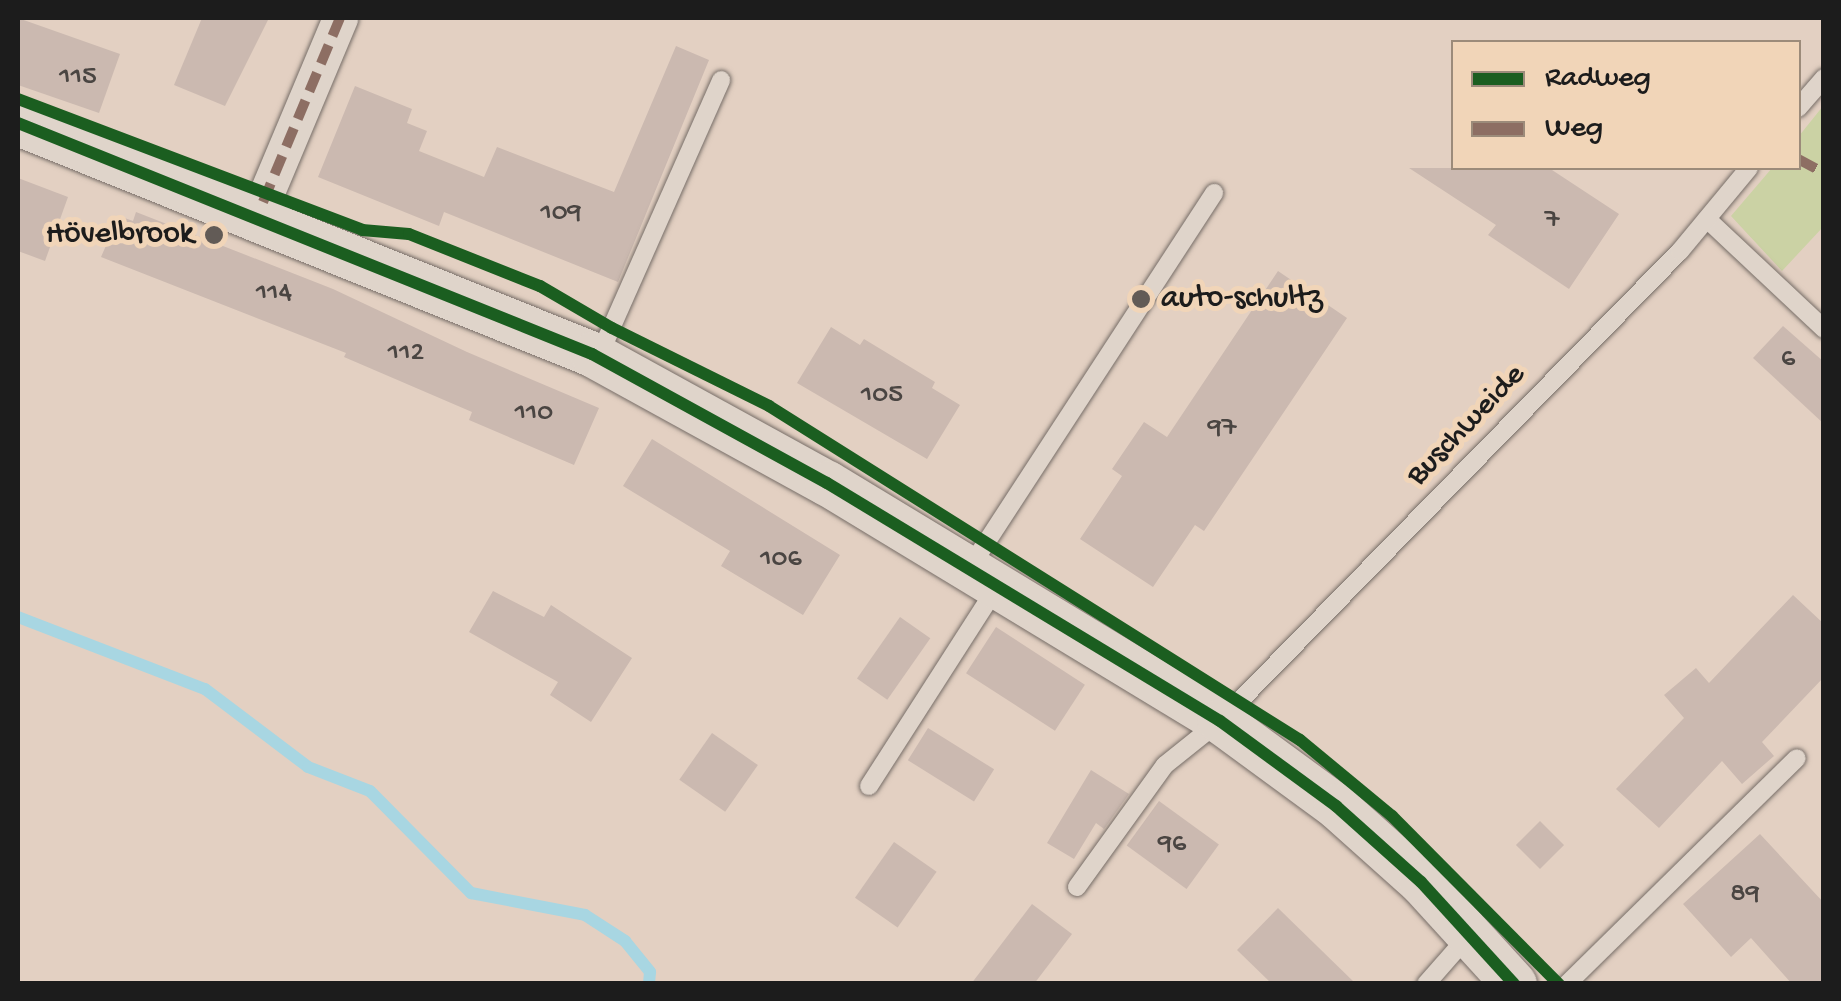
<!DOCTYPE html>
<html>
<head>
<meta charset="utf-8">
<style>
	body { margin:0 }
	#map { position:relative; width:1841px; height:1001px; overflow:hidden; background:#e3d0c2; font-family:"Gochi Hand",sans-serif }
	div>[style] { position:absolute }
	[style*='--x'] { left:calc(var(--x)*1px); top:calc(var(--y)*1px); width:calc(var(--w)*1px); rotate:calc(var(--a)*1deg) }
	.green>* { inset:0; background:#cbd2a4 }
	.stream>* { height:12px; margin:-6px; padding:0 6px; transform-origin:6px; border-radius:6px; background:#a8d6e2 }
	.building>* { inset:0; background:#cbb9b0; transform-origin:0 0 }
	.roads { filter:drop-shadow(0 0 2px #766d67) drop-shadow(0 0 2px #766d67) }
	.service>* { height:18px; margin:-9px; padding:0 9px; transform-origin:9px; border-radius:9px; background:#dfd4ca }
	.minor>* { height:35px; margin:-17.5px; padding:0 17.5px; transform-origin:17.5px; border-radius:17.5px; background:#dfd4ca }
	.tertiary>* { height:45px; margin:-22.5px; padding:0 22.5px; transform-origin:22.5px; border-radius:22.5px; background:#dfd4ca }
	.quiet>* { height:10px; margin-top:-5px; transform-origin:0; background:repeating-linear-gradient(90deg,#8d6e63 0 20px,transparent 0 30px) }
	.cycleway>* { height:12px; margin:-6px; padding:0 6px; transform-origin:6px; border-radius:6px; background:#1b5e20 }
	.dots>* { width:28px; height:28px; translate:-50% -50%; box-sizing:border-box; border:5px solid #f1d5b8; border-radius:50% }
	span { translate:-50% -50%; white-space:nowrap; text-align:center; line-height:1.15; -webkit-text-stroke:10px #f1d5b8; paint-order:stroke }
	.number-label { font-size:28px; color:#4a4542 }
	.number-label span { -webkit-text-stroke-width:0 }
	.poi-label { font-size:32px; color:#1c1c1c }
	.right { translate:-100% -50%; text-align:right }
	.left { translate:0 -50%; text-align:left }
	.street-label { font-size:32px; color:#1c1c1c }
	.frame { position:absolute; inset:0; border:20px solid #1c1c1c; pointer-events:none }
	.legend { position:absolute; left:1451px; top:40px; width:350px; height:130px; box-sizing:border-box; background:#f1d5b8; border:2px solid #9c8b7a; margin:0; padding:12px 18px; list-style:none; font-size:30px; color:#1c1c1c }
	.legend li { display:flex; align-items:center; gap:20px; height:50px }
	.legend b { width:50px; border:2px solid #9c8b7a }
</style>
</head>
<body>
<div id="map">
	<div class="green">
		<div style="clip-path:polygon(1823px 106px,1823px 227px,1782px 271px,1731px 216px,1772px 168px,1798px 168px,1799px 136px)"></div>
	</div>
	<div class="stream">
		<div style="--x:18;--y:617;--w:200;--a:21.1"></div>
		<div style="--x:205;--y:689;--w:129;--a:37.1"></div>
		<div style="--x:308;--y:767;--w:66;--a:21.2"></div>
		<div style="--x:370;--y:791;--w:144;--a:45.3"></div>
		<div style="--x:471;--y:893;--w:116;--a:10.9"></div>
		<div style="--x:585;--y:915;--w:48;--a:33"></div>
		<div style="--x:625;--y:941;--w:40;--a:51"></div>
		<div style="--x:650;--y:972;--w:12;--a:95"></div>
	</div>
	<div class="building">
		<div style="clip-path:polygon(18px 18px,120px 54px,99px 113px,18px 85px)"></div>
		<div style="clip-path:polygon(202px 18px,269px 18px,225px 106px,174px 85px)"></div>
		<div style="clip-path:polygon(676px 46px,709px 60px,618px 282px,444px 212px,439px 226px,318px 177px,355px 86px,412px 109px,407px 123px,427px 131px,419px 151px,484px 177px,497px 147px,614px 192px)"></div>
		<div style="clip-path:polygon(1409px 168px,1549px 168px,1619px 214px,1569px 289px,1488px 235px,1496px 225px)"></div>
		<div style="clip-path:polygon(18px 178px,68px 197px,45px 261px,18px 251px)"></div>
		<div style="clip-path:polygon(136px 212px,333px 289px,467px 352px,599px 408px,574px 465px,469px 420px,472px 412px,344px 357px,346px 353px,101px 257px,119px 216px,133px 221px)"></div>
		<div style="clip-path:polygon(1278px 271px,1347px 318px,1204px 531px,1195px 525px,1153px 587px,1080px 539px,1122px 476px,1112px 469px,1144px 422px,1167px 437px)"></div>
		<div style="clip-path:polygon(1783px 326px,1824px 362px,1824px 424px,1753px 358px)"></div>
		<div style="clip-path:polygon(831px 327px,860px 345px,864px 339px,935px 382px,932px 388px,960px 405px,927px 459px,797px 383px)"></div>
		<div style="clip-path:polygon(652px 439px,840px 555px,803px 615px,721px 566px,730px 551px,623px 486px)"></div>
		<div style="clip-path:polygon(493px 591px,544px 617px,551px 605px,632px 658px,591px 722px,550px 695px,558px 682px,469px 632px)"></div>
		<div style="clip-path:polygon(1793px 595px,1824px 624px,1824px 677px,1762px 742px,1774px 756px,1742px 784px,1722px 761px,1659px 828px,1616px 789px,1684px 718px,1664px 695px,1696px 668px,1709px 683px)"></div>
		<div style="left:900px;top:617px;width:37px;height:75px;rotate:35deg"></div>
		<div style="left:996px;top:627px;width:106px;height:55px;rotate:33deg"></div>
		<div style="left:928px;top:728px;width:78px;height:38px;rotate:32deg"></div>
		<div style="left:712px;top:733px;width:56px;height:57px;rotate:35deg"></div>
		<div style="clip-path:polygon(1091px 770px,1129px 794px,1104px 829px,1096px 823px,1074px 859px,1047px 843px)"></div>
		<div style="left:1159px;top:801px;width:74px;height:55px;rotate:36deg"></div>
		<div style="left:1540px;top:821px;width:34px;height:34px;rotate:45deg"></div>
		<div style="clip-path:polygon(1760px 834px,1824px 903px,1824px 984px,1792px 984px,1751px 938px,1731px 957px,1683px 904px)"></div>
		<div style="left:894px;top:842px;width:52px;height:68px;rotate:35deg"></div>
		<div style="clip-path:polygon(1032px 904px,1072px 934px,1034px 984px,971px 984px)"></div>
		<div style="clip-path:polygon(1278px 908px,1356px 984px,1272px 984px,1237px 950px)"></div>
	</div>
	<div class="roads">
		<div class="service">
			<div style="--x:1798;--y:108;--w:40;--a:-49"></div>
			<div style="--x:1707;--y:219;--w:161;--a:43.2"></div>
			<div style="--x:598;--y:358;--w:304;--a:-66.1"></div>
			<div style="--x:969;--y:569;--w:449;--a:-56.9"></div>
			<div style="--x:869;--y:786;--w:237;--a:-57.3"></div>
			<div style="--x:1077;--y:887;--w:150;--a:-54.2"></div>
			<div style="--x:1165;--y:765;--w:70;--a:-38.7"></div>
			<div style="--x:1220;--y:721;--w:658;--a:-45.62"></div>
			<div style="--x:1680;--y:251;--w:108;--a:-50.3"></div>
			<div style="--x:1426;--y:984;--w:65;--a:-48.7"></div>
			<div style="--x:1567;--y:984;--w:322;--a:-44.5"></div>
		</div>
		<div class="minor">
			<div style="--x:256;--y:218;--w:217;--a:-67.2"></div>
		</div>
		<div class="tertiary">
			<div style="--x:18;--y:123;--w:619;--a:21.92"></div>
			<div style="--x:592;--y:354;--w:268;--a:28.8"></div>
			<div style="--x:827;--y:483;--w:459;--a:31.2"></div>
			<div style="--x:1220;--y:721;--w:144;--a:36.2"></div>
			<div style="--x:1336;--y:806;--w:114;--a:41.8"></div>
			<div style="--x:1421;--y:882;--w:138;--a:47.6"></div>
		</div>
	</div>
	<div class="quiet">
		<div style="--x:1798;--y:159;--w:30;--a:28"></div>
		<div style="--x:263;--y:202;--w:199;--a:-67.3"></div>
	</div>
	<div class="cycleway">
		<div style="--x:18;--y:99;--w:368;--a:20.8"></div>
		<div style="--x:362;--y:230;--w:47;--a:4.9"></div>
		<div style="--x:409;--y:234;--w:141;--a:21.7"></div>
		<div style="--x:540;--y:286;--w:83;--a:30.3"></div>
		<div style="--x:612;--y:328;--w:175;--a:26.4"></div>
		<div style="--x:769;--y:406;--w:627;--a:32.17"></div>
		<div style="--x:1300;--y:740;--w:119;--a:39.6"></div>
		<div style="--x:1392;--y:816;--w:237;--a:45.2"></div>
		<div style="--x:18;--y:123;--w:619;--a:21.92"></div>
		<div style="--x:592;--y:354;--w:268;--a:28.8"></div>
		<div style="--x:827;--y:483;--w:459;--a:31.2"></div>
		<div style="--x:1220;--y:721;--w:144;--a:36.2"></div>
		<div style="--x:1336;--y:806;--w:114;--a:41.8"></div>
		<div style="--x:1421;--y:882;--w:138;--a:47.6"></div>
	</div>
	<div class="dots">
		<div style="left:214px;top:235px;background:#625b56"></div>
		<div style="left:1141px;top:299px;background:#625b56"></div>
	</div>
	<div class="number-label">
		<span style="left:78px;top:78px">115</span>
		<span style="left:561px;top:214px">109</span>
		<span style="left:1552px;top:221px">7</span>
		<span style="left:274px;top:294px">114</span>
		<span style="left:406px;top:354px">112</span>
		<span style="left:1788px;top:360px">6</span>
		<span style="left:882px;top:396px">105</span>
		<span style="left:534px;top:414px">110</span>
		<span style="left:1222px;top:429px">97</span>
		<span style="left:781px;top:560px">106</span>
		<span style="left:1172px;top:845px">96</span>
		<span style="left:1745px;top:895px">89</span>
	</div>
	<div class="poi-label">
		<span class="right" style="left:194px;top:235px">Hövelbrook</span>
		<span class="left" style="left:1161px;top:299px">auto-schultz</span>
	</div>
	<div class="street-label">
		<span style="left:1467px;top:426px;rotate:-46deg">Buschweide</span>
	</div>
	<div class="frame"></div>
	<ul class="legend">
	<li><b style="height:12px;background:#1b5e20"></b>Radweg</li>
	<li><b style="height:12px;background:#8d6e63"></b>Weg</li>
	</ul>
</div>
</body>
</html>
